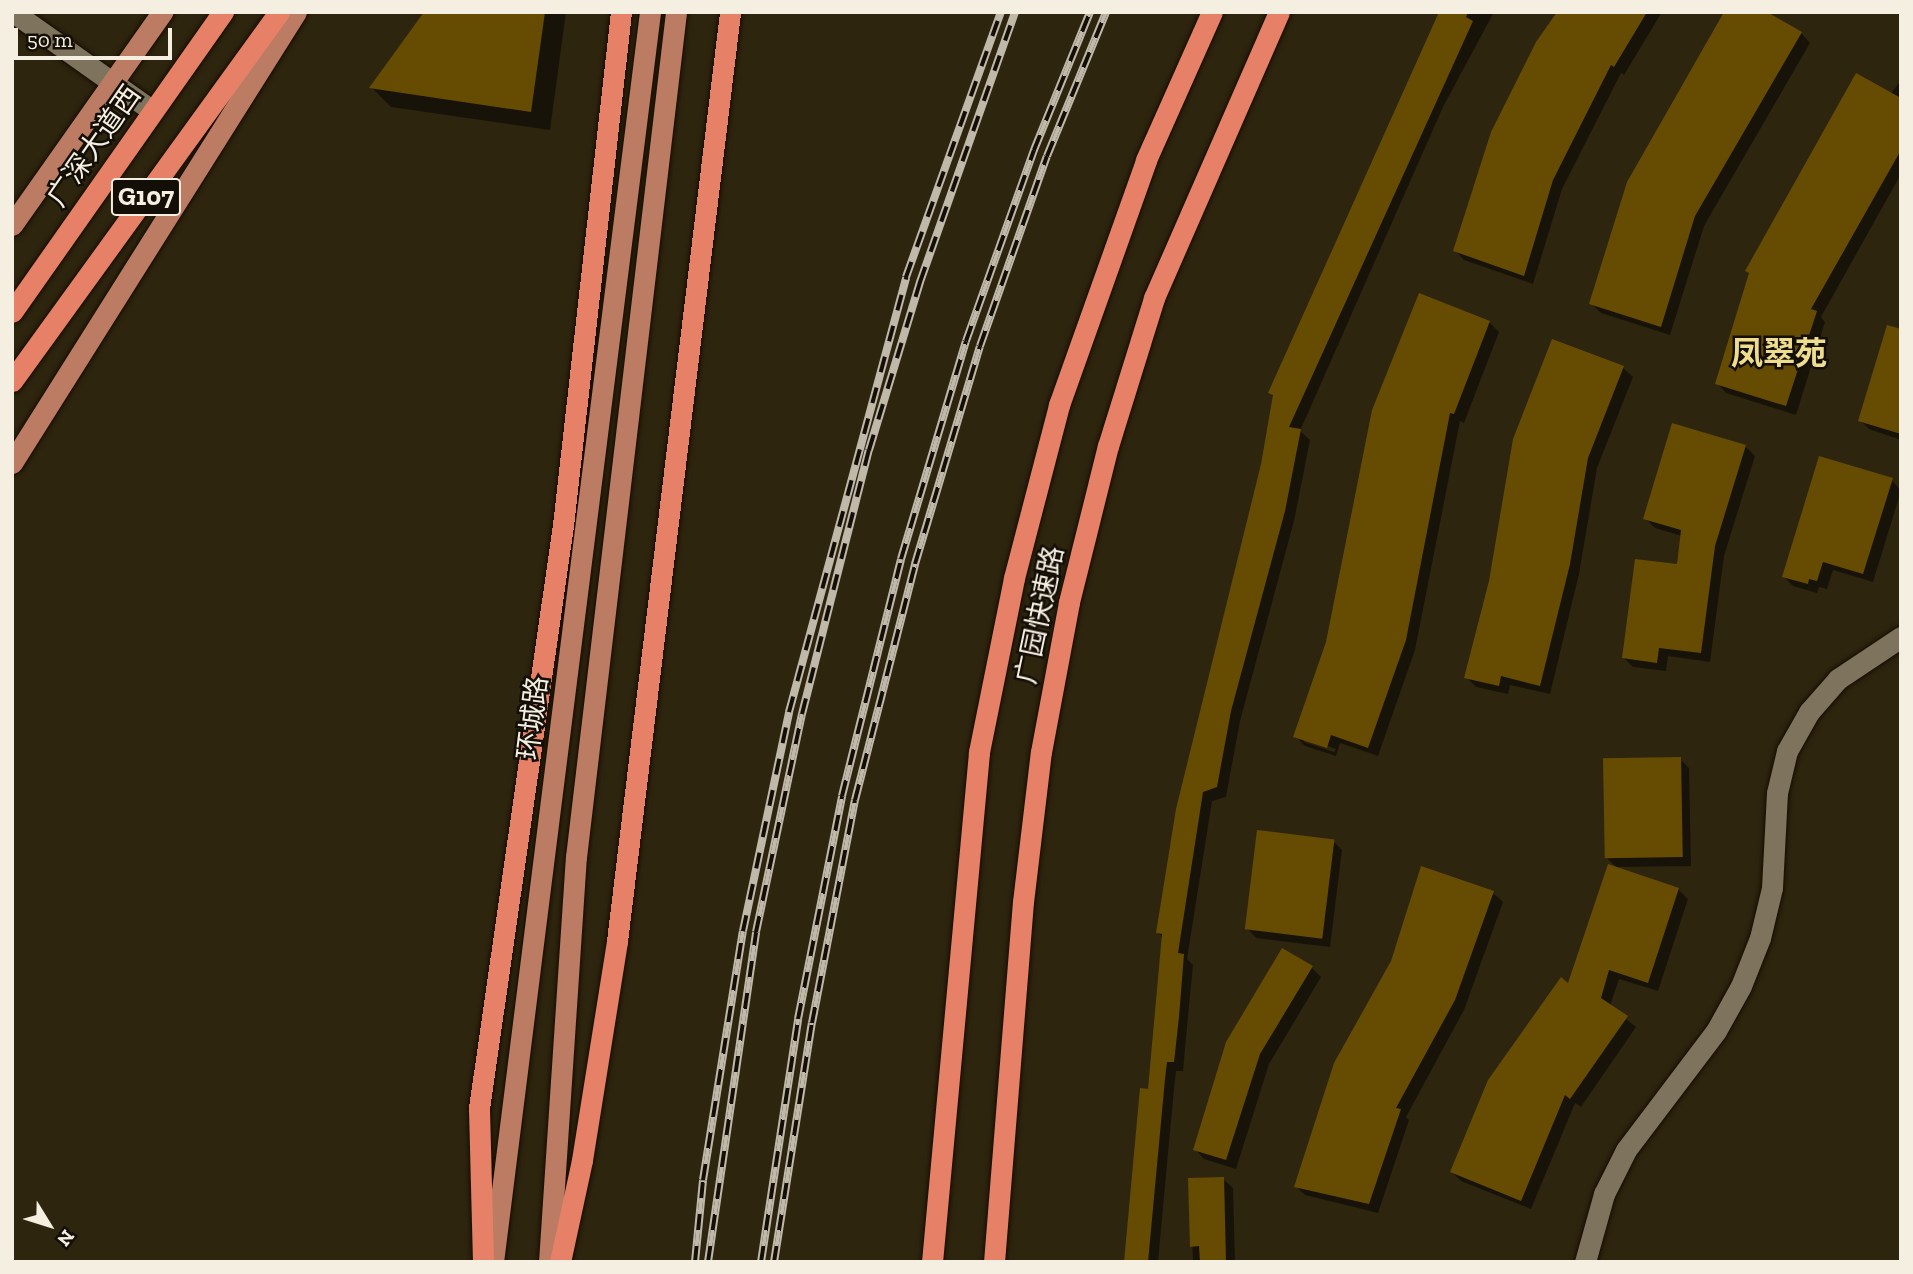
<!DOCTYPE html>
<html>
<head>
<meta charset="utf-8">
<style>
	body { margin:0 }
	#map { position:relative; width:1913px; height:1274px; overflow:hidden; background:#2e250f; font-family:"Zilla Slab","Noto Sans SC",serif }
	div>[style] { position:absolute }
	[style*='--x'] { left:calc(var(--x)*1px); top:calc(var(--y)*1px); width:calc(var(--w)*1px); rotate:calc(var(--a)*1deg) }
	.shadow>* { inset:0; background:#0007 }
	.building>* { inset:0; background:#664c03; transform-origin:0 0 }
	.roads { filter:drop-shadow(0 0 2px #160d00) drop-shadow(0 0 2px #160d00) }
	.minor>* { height:21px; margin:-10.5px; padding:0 10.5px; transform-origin:10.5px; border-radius:10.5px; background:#7e735c }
	.major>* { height:21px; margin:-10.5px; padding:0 10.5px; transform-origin:10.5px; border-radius:10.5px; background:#bc7b63 }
	.highway>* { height:21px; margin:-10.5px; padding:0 10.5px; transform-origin:10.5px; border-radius:10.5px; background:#e68167 }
	.rail>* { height:8px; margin-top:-4px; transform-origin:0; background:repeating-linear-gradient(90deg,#130e06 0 16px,#c0b9aa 0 32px); box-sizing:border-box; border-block:2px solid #c0b9aa }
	span { translate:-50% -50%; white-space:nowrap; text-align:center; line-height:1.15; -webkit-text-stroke:5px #130e06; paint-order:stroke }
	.shield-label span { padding:2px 5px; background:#130e06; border:2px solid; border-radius:5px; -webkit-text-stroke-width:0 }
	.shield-label { font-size:26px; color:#f5efe2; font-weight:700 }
	.street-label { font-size:28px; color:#f5efe2 }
	.quarter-label { font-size:32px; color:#eedd8e; font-weight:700 }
	.frame { position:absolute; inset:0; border:14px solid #f5efe2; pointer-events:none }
	.north { position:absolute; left:14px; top:1190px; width:70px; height:70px; -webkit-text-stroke:5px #130e06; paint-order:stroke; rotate:128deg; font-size:19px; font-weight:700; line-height:28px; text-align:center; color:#f5efe2 }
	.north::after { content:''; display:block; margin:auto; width:24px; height:32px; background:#f5efe2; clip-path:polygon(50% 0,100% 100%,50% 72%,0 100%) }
	.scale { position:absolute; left:14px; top:28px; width:158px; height:32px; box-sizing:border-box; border:4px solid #f5efe2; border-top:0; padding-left:9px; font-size:21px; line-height:24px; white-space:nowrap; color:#f5efe2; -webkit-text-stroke:5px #130e06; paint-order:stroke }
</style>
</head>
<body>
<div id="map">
	<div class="shadow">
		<div style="clip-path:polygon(426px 12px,566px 12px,550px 130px,391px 107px,372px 88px)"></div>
		<div style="clip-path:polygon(1441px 12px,1494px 12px,1443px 107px,1300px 431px,1310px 440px,1294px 521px,1240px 721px,1226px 797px,1212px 801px,1187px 959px,1193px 965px,1187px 1027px,1183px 1071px,1176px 1071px,1174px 1089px,1158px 1262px,1126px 1262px,1149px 1091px,1163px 938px,1158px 933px,1263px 464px,1274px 397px,1270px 392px)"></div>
		<div style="clip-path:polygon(1557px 12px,1662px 12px,1624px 75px,1621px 73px,1562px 189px,1533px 284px,1464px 260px,1455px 250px)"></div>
		<div style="clip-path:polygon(1801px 33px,1810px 43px,1704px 226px,1670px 335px,1601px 313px,1591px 303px)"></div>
		<div style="clip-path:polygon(1899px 83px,1901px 174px,1821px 317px,1825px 322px,1796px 415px,1726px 393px,1717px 383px,1750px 274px)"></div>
		<div style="clip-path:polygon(evenodd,1420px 295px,1489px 322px,1499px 332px,1464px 423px,1460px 421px,1415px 650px,1378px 756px,1340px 743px,1336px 756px,1305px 746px,1295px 736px,1328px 643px,1420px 295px,1304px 738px,1336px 749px,1334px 752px,1304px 742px,1304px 738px)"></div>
		<div style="clip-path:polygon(1901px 331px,1901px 440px,1869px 429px,1860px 420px)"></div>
		<div style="clip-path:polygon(1623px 368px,1633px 377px,1597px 468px,1579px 574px,1550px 694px,1510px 685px,1508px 694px,1476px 687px,1466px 677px,1491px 581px)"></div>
		<div style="clip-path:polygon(1745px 446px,1755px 456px,1724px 556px,1710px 662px,1668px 656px,1666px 671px,1633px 667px,1624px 658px,1679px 566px,1682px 536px,1655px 528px,1645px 518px)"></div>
		<div style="clip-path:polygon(1892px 480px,1901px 491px,1873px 582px,1833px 570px,1827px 589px,1819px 587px,1817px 593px,1793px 586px,1784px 577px)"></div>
		<div style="clip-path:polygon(1680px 759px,1689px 768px,1691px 866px,1616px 867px,1607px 858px)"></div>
		<div style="clip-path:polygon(1333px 841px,1342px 850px,1330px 947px,1256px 938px,1247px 928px)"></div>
		<div style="clip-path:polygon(1678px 889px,1688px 899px,1658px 991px,1619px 979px,1610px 1006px,1636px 1027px,1581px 1107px,1575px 1103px,1531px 1209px,1461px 1181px,1452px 1172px,1569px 985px)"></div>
		<div style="clip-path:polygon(1493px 893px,1503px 902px,1464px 1010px,1406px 1117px,1409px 1120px,1378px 1213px,1305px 1195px,1296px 1186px)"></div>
		<div style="clip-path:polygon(1311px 967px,1321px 977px,1269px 1064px,1236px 1169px,1204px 1159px,1195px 1149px)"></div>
		<div style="clip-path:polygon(1223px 1179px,1233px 1188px,1235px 1262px,1193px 1262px,1190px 1180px)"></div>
	</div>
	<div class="building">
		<div style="clip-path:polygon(424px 12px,545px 12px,531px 112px,369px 88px)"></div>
		<div style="clip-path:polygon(1439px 12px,1468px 12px,1466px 17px,1473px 21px,1289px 427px,1301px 429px,1285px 511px,1231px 711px,1217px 787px,1203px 792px,1178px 953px,1184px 954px,1179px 1017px,1174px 1062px,1167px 1062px,1165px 1079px,1148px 1262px,1124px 1262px,1140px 1088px,1148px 1089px,1162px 934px,1156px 933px,1176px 809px,1261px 464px,1273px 395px,1268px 393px)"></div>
		<div style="clip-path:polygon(1557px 12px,1647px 12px,1614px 67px,1611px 65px,1553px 180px,1524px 276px,1453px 251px,1491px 132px,1536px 42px)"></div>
		<div style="clip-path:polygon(1724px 12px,1767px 12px,1802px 32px,1695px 216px,1661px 327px,1589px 304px,1627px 182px)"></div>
		<div style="clip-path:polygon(1856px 73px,1901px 98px,1901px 150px,1811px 309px,1817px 311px,1786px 406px,1715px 384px,1749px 273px,1745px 271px)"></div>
		<div style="clip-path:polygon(1419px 293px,1490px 321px,1454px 414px,1450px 413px,1406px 640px,1368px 748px,1331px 735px,1327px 748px,1293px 737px,1326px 642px,1372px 410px)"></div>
		<div style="clip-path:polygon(1887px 325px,1901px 329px,1901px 434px,1858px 421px)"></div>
		<div style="clip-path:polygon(1552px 339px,1624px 366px,1588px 458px,1570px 564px,1540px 686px,1501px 676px,1499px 686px,1464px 678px,1489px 581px,1513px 439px)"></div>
		<div style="clip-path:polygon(1672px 423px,1746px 445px,1715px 546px,1701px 653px,1659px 648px,1657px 663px,1622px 658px,1635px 559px,1677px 564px,1681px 530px,1643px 519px)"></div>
		<div style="clip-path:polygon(1819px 456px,1893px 478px,1863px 574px,1823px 562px,1817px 581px,1809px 579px,1808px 584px,1782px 577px)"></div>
		<div style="left:1681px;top:757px;width:100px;height:78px;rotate:89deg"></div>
		<div style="left:1257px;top:830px;width:78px;height:100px;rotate:7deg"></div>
		<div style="clip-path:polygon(1608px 864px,1679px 888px,1648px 983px,1609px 970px,1601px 998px,1628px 1016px,1570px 1099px,1565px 1095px,1521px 1201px,1450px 1172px,1488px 1080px,1561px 977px,1568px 983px)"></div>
		<div style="clip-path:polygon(1421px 866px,1494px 891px,1455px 1000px,1396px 1108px,1401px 1109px,1369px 1204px,1294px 1187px,1334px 1063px,1391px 961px)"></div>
		<div style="clip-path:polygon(1282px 948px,1313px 966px,1260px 1054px,1226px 1160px,1193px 1150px,1226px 1042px)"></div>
		<div style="clip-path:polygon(1224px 1177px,1226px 1262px,1200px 1262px,1199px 1246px,1190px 1247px,1188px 1178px)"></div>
	</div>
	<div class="roads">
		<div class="minor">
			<div style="--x:13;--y:12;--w:171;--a:35.3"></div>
			<div style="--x:1585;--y:1262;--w:71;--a:-74.4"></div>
			<div style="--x:1604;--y:1194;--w:49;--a:-63.4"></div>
			<div style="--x:1626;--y:1150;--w:149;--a:-52.9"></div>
			<div style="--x:1716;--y:1031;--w:51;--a:-60.9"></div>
			<div style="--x:1741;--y:986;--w:52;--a:-68.4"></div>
			<div style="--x:1760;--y:938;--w:51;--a:-76.5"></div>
			<div style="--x:1772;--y:888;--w:95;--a:-87"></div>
			<div style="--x:1777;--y:793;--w:43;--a:-76.6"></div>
			<div style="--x:1787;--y:751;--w:45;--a:-60.6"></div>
			<div style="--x:1809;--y:712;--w:44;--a:-48.7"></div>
			<div style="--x:1838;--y:679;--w:76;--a:-33.7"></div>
		</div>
		<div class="major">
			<div style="--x:12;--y:225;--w:261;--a:-54.8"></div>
			<div style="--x:12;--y:463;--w:533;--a:-57.8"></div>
			<div style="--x:493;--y:1262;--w:1260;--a:-82.84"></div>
			<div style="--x:549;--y:1262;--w:406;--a:-86.2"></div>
			<div style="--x:576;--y:857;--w:851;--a:-83.25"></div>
		</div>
		<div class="highway">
			<div style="--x:12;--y:312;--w:367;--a:-54.9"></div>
			<div style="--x:12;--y:381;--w:455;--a:-54.1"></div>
			<div style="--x:483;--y:1262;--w:154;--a:-91.5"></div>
			<div style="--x:479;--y:1108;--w:589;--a:-81.8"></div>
			<div style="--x:563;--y:525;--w:516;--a:-83.55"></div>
			<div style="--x:560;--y:1262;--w:104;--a:-77.8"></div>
			<div style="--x:582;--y:1160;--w:222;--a:-80.9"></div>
			<div style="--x:617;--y:941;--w:936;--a:-83.06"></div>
			<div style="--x:932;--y:1262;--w:512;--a:-84.73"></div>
			<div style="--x:979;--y:752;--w:177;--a:-78.6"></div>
			<div style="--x:1014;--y:578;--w:179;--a:-75.4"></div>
			<div style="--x:1059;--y:405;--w:260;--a:-70.4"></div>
			<div style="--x:1146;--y:160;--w:162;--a:-66"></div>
			<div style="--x:994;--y:1262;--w:361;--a:-85.4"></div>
			<div style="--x:1023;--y:902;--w:151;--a:-83.2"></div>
			<div style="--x:1041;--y:752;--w:153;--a:-79.4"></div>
			<div style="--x:1069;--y:602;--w:161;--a:-76"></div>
			<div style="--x:1108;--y:446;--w:155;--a:-72.7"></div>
			<div style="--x:1154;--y:298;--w:312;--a:-66.4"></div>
		</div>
	</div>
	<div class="rail">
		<div style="--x:695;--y:1262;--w:82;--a:-84.4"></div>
		<div style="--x:703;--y:1180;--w:252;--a:-80.9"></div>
		<div style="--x:743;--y:931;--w:224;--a:-78.1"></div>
		<div style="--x:789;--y:712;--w:450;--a:-74.9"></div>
		<div style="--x:906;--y:277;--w:282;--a:-70.3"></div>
		<div style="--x:708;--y:1262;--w:333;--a:-81.7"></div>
		<div style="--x:756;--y:932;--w:223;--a:-78.1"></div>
		<div style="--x:802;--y:714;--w:272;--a:-75.8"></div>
		<div style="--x:869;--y:450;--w:176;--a:-73.1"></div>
		<div style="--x:920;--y:282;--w:286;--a:-70.6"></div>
		<div style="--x:761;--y:1262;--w:246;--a:-81.3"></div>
		<div style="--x:798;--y:1019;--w:227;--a:-78.8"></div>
		<div style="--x:842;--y:796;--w:244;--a:-76"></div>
		<div style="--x:901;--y:559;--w:227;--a:-73.4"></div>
		<div style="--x:966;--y:341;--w:203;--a:-70.4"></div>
		<div style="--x:1034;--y:150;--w:149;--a:-67.9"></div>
		<div style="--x:774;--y:1262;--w:242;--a:-81"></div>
		<div style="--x:812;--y:1023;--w:227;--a:-79.1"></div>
		<div style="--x:855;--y:800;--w:244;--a:-75.7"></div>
		<div style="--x:915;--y:564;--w:227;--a:-73.4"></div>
		<div style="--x:980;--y:346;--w:201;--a:-70.6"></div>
		<div style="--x:1047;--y:156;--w:156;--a:-67.7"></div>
	</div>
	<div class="shield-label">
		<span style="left:146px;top:197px">G107</span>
	</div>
	<div class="street-label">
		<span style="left:94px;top:146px;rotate:-55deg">广深大道西</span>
		<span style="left:1040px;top:615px;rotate:-78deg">广园快速路</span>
		<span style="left:533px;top:718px;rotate:-83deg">环城路</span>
	</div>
	<div class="quarter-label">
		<span style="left:1779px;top:353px">凤翠苑</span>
	</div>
	<div class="frame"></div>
	<div class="north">N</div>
	<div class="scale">50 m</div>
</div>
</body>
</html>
